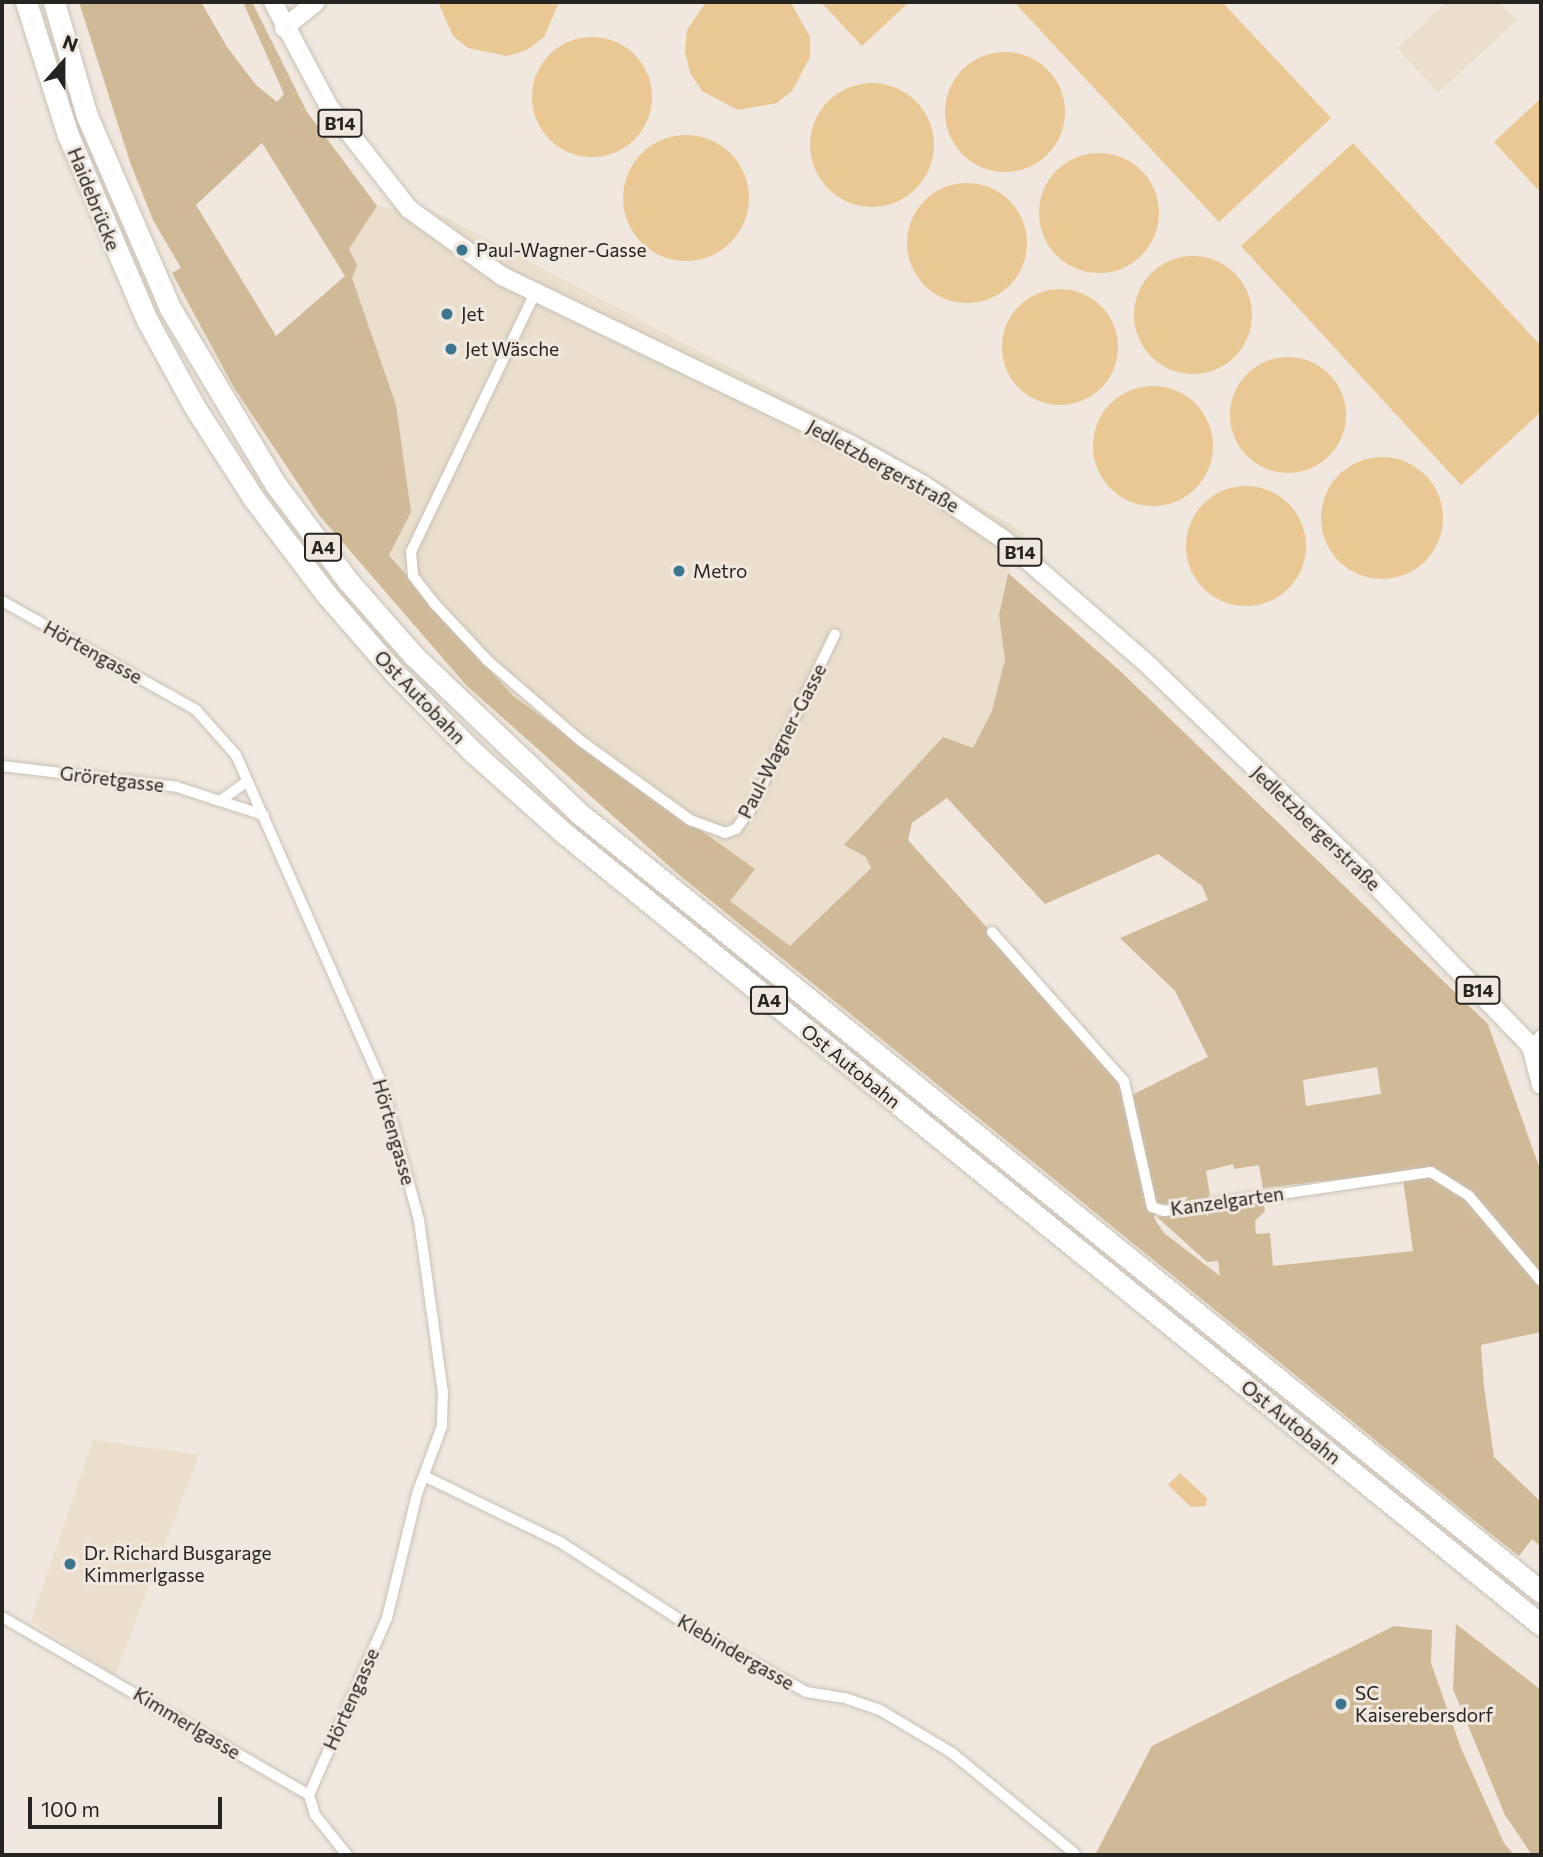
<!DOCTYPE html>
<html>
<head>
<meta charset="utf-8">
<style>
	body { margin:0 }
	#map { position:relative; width:1543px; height:1857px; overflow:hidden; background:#f0e8de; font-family:Commissioner,sans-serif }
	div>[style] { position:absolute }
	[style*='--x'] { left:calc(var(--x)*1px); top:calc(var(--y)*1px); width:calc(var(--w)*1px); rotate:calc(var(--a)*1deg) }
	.built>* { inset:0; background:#eadfcd }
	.green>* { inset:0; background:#d0b996 }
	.water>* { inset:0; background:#eac894 }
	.round { border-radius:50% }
	.roads { filter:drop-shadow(0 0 2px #c8c1b6) drop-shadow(0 0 2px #c8c1b6) }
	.street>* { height:10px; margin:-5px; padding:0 5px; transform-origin:5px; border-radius:5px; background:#fff }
	.primary>* { height:18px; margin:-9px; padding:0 9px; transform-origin:9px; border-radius:9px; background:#fff }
	.highway>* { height:21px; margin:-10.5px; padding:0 10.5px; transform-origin:10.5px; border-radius:10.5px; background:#fff }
	.dots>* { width:19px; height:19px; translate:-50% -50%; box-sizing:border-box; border:4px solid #f0e8de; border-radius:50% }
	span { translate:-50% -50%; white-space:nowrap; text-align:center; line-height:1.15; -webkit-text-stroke:6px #f0e8de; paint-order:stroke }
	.shield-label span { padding:2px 5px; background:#f0e8de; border:2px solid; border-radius:5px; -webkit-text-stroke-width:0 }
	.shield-label { font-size:18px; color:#262420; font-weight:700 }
	.street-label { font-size:19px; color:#262420 }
	.poi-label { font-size:19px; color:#262420 }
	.left { translate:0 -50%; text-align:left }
	.frame { position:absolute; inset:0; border:4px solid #262420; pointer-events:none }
	.north { position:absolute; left:28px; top:28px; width:70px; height:70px; -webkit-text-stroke:5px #f0e8de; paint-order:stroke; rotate:21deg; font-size:19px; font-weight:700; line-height:28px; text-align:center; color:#262420 }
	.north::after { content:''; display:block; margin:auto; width:24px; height:32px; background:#262420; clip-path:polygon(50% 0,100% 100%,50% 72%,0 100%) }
	.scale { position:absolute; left:28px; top:1797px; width:194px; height:32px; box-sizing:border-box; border:4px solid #262420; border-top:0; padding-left:9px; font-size:21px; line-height:24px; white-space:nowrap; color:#262420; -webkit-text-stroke:5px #f0e8de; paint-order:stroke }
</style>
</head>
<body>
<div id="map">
	<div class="built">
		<div style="clip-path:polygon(1447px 2px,1500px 2px,1517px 20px,1438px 93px,1397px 48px)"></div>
		<div style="clip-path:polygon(377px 206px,441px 215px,866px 439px,1025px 533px,1006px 578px,999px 615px,1005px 660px,992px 711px,973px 748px,942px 738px,845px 845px,866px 857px,871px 867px,790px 946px,730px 901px,754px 869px,513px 696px,389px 554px,411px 512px,396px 405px,351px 278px,357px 265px,349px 249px)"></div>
		<div style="clip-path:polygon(93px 1440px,199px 1455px,115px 1675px,31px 1621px)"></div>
	</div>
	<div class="green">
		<div style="clip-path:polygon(evenodd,79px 2px,201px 2px,227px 47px,256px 85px,277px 102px,284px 94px,243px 2px,252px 2px,307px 112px,377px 206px,349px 249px,357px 265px,352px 278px,396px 405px,411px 512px,389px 555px,513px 696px,755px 869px,730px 901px,790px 946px,871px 868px,866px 857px,844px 845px,943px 737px,973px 748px,992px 711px,1005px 660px,999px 615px,1008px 573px,1118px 669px,1488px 1024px,1541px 1172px,1541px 1332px,1481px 1345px,1484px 1387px,1494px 1457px,1541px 1502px,1541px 1547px,1532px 1539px,1519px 1556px,1496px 1538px,678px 874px,466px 685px,319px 515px,233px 386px,172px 273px,181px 268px,153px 220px,130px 162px,79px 2px,262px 143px,345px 276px,276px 336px,196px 205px,262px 143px,79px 2px,947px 798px,1045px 904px,1158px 854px,1202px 886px,1208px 900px,1120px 938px,1175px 991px,1208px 1057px,1128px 1097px,1100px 1053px,908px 840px,912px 823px,947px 798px,79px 2px,1377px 1067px,1381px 1094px,1306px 1106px,1303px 1080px,1377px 1067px,79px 2px,1233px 1164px,1234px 1169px,1259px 1165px,1263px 1188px,1402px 1172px,1413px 1251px,1273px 1266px,1270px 1233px,1256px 1234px,1255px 1221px,1265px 1211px,1263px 1200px,1157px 1217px,1207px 1262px,1218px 1261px,1220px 1276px,1164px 1233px,1154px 1218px,1159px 1204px,1211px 1202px,1206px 1171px,1233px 1164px)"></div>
		<div style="clip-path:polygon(1456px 1624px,1541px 1690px,1541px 1855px,1532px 1855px,1505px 1815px,1453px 1689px)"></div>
		<div style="clip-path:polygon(1394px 1626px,1432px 1630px,1431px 1663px,1461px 1748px,1504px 1843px,1514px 1855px,1095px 1855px,1152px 1746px)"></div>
	</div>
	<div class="water">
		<div style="clip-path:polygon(438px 2px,559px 2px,544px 37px,527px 50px,507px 56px,468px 48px,453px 36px)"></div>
		<div style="clip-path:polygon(706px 2px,791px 3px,810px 37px,810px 57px,792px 91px,777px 103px,738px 110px,702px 91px,690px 73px,685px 51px,687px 30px)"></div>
		<div style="clip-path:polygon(821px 2px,909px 2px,862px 46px)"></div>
		<div style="clip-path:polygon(1014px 2px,1222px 2px,1331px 118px,1219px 222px)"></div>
		<div class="round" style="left:532px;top:37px;width:120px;height:120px"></div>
		<div class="round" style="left:945px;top:52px;width:120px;height:120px"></div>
		<div class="round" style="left:810px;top:83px;width:124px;height:124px"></div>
		<div style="clip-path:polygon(1541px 98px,1541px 193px,1494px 142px)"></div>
		<div class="round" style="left:623px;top:135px;width:126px;height:126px"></div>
		<div style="clip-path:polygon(1353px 143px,1541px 346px,1541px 412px,1461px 485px,1241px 246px)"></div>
		<div class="round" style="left:1039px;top:153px;width:120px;height:120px"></div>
		<div class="round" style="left:907px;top:183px;width:120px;height:120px"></div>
		<div class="round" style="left:1134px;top:256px;width:118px;height:118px"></div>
		<div class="round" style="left:1002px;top:289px;width:116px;height:116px"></div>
		<div class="round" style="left:1230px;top:357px;width:116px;height:116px"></div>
		<div class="round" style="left:1093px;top:386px;width:120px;height:120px"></div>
		<div class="round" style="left:1321px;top:457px;width:122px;height:122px"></div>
		<div class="round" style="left:1186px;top:486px;width:120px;height:120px"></div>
		<div style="clip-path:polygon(1180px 1473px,1207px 1498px,1206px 1506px,1191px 1507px,1168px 1485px)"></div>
	</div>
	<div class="roads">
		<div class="street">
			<div style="--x:536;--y:291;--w:289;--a:115.6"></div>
			<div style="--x:411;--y:552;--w:24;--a:85"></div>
			<div style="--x:413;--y:576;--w:33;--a:52"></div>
			<div style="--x:433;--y:602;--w:79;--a:47"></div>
			<div style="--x:487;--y:660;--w:124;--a:40.8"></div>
			<div style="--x:581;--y:741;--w:135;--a:35.9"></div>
			<div style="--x:690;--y:820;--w:37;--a:20"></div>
			<div style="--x:725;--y:833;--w:12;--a:-20"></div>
			<div style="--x:736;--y:829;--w:24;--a:-54"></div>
			<div style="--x:750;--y:810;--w:195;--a:-64.2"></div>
			<div style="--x:2;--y:601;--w:223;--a:29.3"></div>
			<div style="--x:196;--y:710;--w:60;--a:48.4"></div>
			<div style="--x:236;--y:755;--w:360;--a:66.1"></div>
			<div style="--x:382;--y:1084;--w:141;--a:74.8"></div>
			<div style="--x:419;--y:1220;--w:174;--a:82.1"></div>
			<div style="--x:443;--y:1392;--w:34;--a:92"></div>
			<div style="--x:442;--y:1426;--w:72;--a:110.2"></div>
			<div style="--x:417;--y:1494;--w:128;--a:103.6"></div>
			<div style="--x:387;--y:1618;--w:193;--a:113.8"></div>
			<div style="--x:2;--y:766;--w:176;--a:6.8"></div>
			<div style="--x:177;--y:787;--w:45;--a:18"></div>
			<div style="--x:220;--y:801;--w:34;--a:-36"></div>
			<div style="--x:220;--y:801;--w:46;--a:17.7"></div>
			<div style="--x:992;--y:932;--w:199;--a:48.5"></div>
			<div style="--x:1124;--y:1081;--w:129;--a:77.5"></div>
			<div style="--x:1152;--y:1207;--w:13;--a:18"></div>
			<div style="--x:1164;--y:1211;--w:270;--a:-8.3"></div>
			<div style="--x:1431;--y:1172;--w:45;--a:32.3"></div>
			<div style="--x:1469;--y:1196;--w:111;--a:49.7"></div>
			<div style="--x:1531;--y:1046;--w:15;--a:-48"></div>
			<div style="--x:426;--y:1477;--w:149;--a:25.9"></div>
			<div style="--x:560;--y:1542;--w:163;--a:33"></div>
			<div style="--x:697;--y:1631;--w:125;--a:29.2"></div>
			<div style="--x:806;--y:1692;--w:39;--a:9"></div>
			<div style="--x:845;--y:1698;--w:37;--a:19"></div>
			<div style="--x:880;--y:1710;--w:84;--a:30.8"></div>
			<div style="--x:952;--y:1753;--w:158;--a:39.3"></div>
			<div style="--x:2;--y:1617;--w:355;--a:30.1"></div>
			<div style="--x:309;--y:1795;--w:21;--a:73"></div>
			<div style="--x:315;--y:1815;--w:51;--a:51.3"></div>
		</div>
		<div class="primary">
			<div style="--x:273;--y:2;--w:119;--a:61.9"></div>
			<div style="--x:329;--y:107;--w:130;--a:51.9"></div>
			<div style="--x:409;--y:209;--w:115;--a:35.8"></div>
			<div style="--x:502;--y:276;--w:386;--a:25.8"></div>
			<div style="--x:850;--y:444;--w:82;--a:29.1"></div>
			<div style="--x:922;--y:484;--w:98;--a:34.2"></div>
			<div style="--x:1003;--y:539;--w:186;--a:40.9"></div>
			<div style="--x:1144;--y:661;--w:300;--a:43.9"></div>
			<div style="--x:1360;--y:869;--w:246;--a:46"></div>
			<div style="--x:1531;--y:1046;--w:40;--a:75.6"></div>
			<div style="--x:284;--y:28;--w:41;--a:-39.1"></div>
		</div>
		<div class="highway">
			<div style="--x:26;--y:2;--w:139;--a:72.5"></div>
			<div style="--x:68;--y:135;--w:201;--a:66.9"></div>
			<div style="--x:147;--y:320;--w:98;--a:61.3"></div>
			<div style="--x:194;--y:406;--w:111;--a:57.2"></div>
			<div style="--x:254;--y:499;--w:119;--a:52.8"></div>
			<div style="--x:326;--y:594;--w:103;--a:48.9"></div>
			<div style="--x:394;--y:672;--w:114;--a:45.4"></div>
			<div style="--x:474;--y:753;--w:122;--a:41.7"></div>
			<div style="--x:565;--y:834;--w:1256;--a:39.02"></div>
			<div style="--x:54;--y:2;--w:119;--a:73.9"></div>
			<div style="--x:87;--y:116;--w:209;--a:66.6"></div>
			<div style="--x:170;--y:308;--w:206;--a:59.1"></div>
			<div style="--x:276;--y:485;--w:120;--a:53.1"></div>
			<div style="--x:348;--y:581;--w:100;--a:48.7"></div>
			<div style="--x:414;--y:656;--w:229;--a:43.6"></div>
			<div style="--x:580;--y:814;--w:1236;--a:38.99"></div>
		</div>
	</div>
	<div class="dots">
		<div style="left:462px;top:250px;background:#3b768e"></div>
		<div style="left:447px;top:314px;background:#3b768e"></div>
		<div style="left:451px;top:349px;background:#3b768e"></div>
		<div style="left:679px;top:571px;background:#3b768e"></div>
		<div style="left:70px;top:1564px;background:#3b768e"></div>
		<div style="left:1341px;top:1704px;background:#3b768e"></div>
	</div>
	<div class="shield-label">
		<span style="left:340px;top:123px">B14</span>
		<span style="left:323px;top:547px">A4</span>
		<span style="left:1020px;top:552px">B14</span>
		<span style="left:1478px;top:990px">B14</span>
		<span style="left:769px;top:1000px">A4</span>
	</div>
	<div class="street-label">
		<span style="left:94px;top:199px;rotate:68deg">Haidebrücke</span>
		<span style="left:883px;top:466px;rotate:29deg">Jedletzbergerstraße</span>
		<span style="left:93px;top:652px;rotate:29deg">Hörtengasse</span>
		<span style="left:420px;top:697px;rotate:46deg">Ost Autobahn</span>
		<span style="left:782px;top:741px;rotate:-63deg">Paul-Wagner-Gasse</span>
		<span style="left:112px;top:779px;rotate:7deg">Gröretgasse</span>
		<span style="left:1316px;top:828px;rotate:44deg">Jedletzbergerstraße</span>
		<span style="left:851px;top:1066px;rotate:39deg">Ost Autobahn</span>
		<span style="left:394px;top:1132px;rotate:74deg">Hörtengasse</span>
		<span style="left:1227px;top:1201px;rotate:-8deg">Kanzelgarten</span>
		<span style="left:1291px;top:1422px;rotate:39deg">Ost Autobahn</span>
		<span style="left:736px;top:1652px;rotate:30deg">Klebindergasse</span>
		<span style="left:351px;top:1699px;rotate:-66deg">Hörtengasse</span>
		<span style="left:187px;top:1723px;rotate:31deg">Kimmerlgasse</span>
	</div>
	<div class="poi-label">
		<span class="left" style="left:476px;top:250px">Paul-Wagner-Gasse</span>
		<span class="left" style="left:461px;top:314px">Jet</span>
		<span class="left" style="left:465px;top:349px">Jet Wäsche</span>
		<span class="left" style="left:693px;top:571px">Metro</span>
		<span class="left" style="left:84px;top:1564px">Dr. Richard Busgarage<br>Kimmerlgasse</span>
		<span class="left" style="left:1355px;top:1704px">SC<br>Kaiserebersdorf</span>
	</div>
	<div class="frame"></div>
	<div class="north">N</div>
	<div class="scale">100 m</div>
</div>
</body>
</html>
